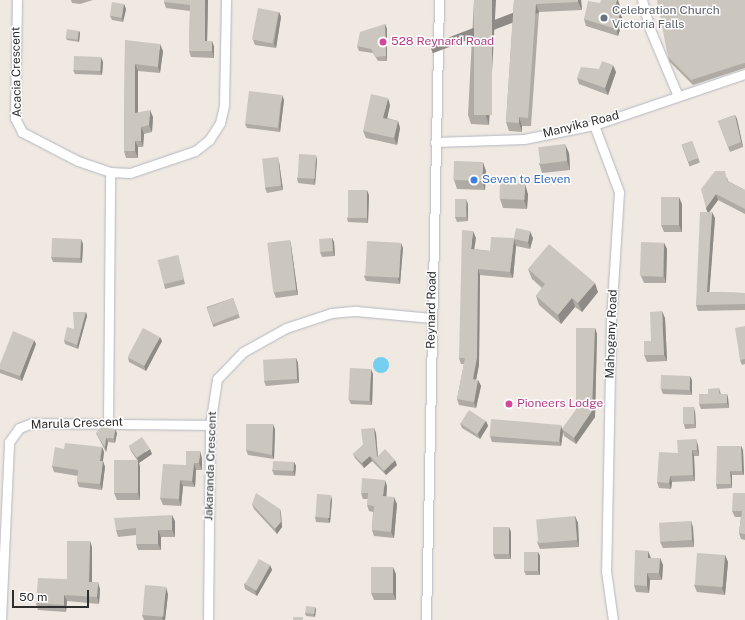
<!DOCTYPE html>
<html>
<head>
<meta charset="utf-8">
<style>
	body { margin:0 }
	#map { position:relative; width:745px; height:620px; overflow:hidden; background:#efe9e1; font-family:"Public Sans",sans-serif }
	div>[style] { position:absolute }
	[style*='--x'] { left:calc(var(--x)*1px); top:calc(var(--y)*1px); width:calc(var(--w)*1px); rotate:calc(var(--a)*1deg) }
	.water>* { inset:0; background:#75cff0 }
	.round { border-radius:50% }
	.roads { filter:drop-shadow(0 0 1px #b4b7c1) drop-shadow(0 0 1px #b4b7c1) }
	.minor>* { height:9px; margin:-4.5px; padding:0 4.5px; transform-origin:4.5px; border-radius:4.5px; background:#fff }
	.wall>* { inset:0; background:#afaba4; transform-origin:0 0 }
	.shaded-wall>* { inset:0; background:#8e8b86; transform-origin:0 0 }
	.building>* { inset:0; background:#cbc7bf; transform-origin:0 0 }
	.dots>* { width:11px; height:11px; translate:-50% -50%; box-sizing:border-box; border:2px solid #fff; border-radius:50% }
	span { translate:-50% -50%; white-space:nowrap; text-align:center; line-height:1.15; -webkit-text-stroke:3px #fff; paint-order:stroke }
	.worship-label { font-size:12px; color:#5b616d }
	.left { translate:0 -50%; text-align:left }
	.hotel-label { font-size:12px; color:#b23c85 }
	.street-label { font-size:12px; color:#2e2e2e }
	.shop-label { font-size:12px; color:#366cbe }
	.scale { position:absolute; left:12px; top:590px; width:77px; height:18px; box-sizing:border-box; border:2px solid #2e2e2e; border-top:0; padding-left:5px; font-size:12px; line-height:14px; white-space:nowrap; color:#2e2e2e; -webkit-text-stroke:3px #fff; paint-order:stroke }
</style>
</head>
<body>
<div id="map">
	<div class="water">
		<div class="round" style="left:373px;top:357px;width:16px;height:16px"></div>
	</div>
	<div class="roads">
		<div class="minor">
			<div style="--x:17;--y:0;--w:118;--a:91"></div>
			<div style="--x:15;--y:118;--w:16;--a:63"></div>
			<div style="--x:22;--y:132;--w:63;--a:27.4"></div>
			<div style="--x:78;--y:161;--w:34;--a:19"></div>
			<div style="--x:110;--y:172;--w:20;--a:3"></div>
			<div style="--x:130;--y:173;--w:69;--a:-18.7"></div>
			<div style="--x:195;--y:151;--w:18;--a:-38"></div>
			<div style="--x:209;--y:140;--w:20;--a:-57"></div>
			<div style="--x:220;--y:123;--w:18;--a:-77"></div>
			<div style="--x:224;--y:105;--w:105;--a:-88.9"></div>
			<div style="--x:642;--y:0;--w:28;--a:75"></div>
			<div style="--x:649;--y:27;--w:75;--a:67.2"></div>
			<div style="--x:594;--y:125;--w:72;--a:69.5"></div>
			<div style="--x:619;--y:192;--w:126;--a:93.6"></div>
			<div style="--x:611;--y:318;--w:253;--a:91.1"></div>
			<div style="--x:606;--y:571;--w:49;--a:81.9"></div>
			<div style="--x:435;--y:142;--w:89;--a:-1.9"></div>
			<div style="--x:524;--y:139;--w:71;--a:-11.3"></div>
			<div style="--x:594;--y:125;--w:159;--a:-18.7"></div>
			<div style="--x:108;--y:422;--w:250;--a:-89.5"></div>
			<div style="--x:1;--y:620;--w:178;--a:-87.4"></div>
			<div style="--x:9;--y:442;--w:17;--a:-54"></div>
			<div style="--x:19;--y:428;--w:14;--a:-21"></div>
			<div style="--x:32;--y:423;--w:178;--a:0.6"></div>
			<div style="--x:208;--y:620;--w:195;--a:-89.4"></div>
			<div style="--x:210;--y:425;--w:47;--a:-81.3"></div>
			<div style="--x:217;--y:379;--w:37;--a:-46"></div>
			<div style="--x:243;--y:352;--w:49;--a:-29.2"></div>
			<div style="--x:286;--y:328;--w:47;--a:-18.4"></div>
			<div style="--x:331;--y:313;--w:25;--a:-5"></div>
			<div style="--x:356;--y:311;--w:76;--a:5.3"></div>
			<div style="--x:426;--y:620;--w:620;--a:-88.8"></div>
		</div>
	</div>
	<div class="wall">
		<div style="clip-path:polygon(71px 0,93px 0,80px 4px,72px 3px)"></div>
		<div style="clip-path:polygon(208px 0,207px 41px,212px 41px,214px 47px,214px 58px,191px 57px,189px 51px,190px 11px,166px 8px,164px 2px)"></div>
		<div style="clip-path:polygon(474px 0,489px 125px,471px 124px,468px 115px)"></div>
		<div style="clip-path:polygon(514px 0,581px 0,582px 10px,539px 12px,531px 126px,522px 126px,522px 132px,509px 131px,506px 122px)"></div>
		<div style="clip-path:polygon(745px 0,745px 68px,693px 85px,670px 62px,668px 57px)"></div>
		<div style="clip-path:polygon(124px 4px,126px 9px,123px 22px,112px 20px,110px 16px)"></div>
		<div style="clip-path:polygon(620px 6px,618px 12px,620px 13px,623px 20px,618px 36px,586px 26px,584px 19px)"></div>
		<div style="clip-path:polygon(279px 12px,281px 17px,276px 48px,255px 45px,253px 40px)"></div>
		<div style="clip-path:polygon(385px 24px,387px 29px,387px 61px,378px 61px,373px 53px,359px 51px,357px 46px)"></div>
		<div style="clip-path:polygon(79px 31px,80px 33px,79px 42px,67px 40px,66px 38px)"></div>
		<div style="clip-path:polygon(125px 40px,163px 51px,160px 73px,138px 71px,138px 113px,153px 117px,152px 132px,144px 134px,143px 147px,138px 147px,138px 158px,126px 158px,124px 151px)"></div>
		<div style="clip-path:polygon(103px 62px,102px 75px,75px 74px,73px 70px)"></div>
		<div style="clip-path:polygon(616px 72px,608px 95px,579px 84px,577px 78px)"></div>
		<div style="clip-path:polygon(284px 100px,280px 132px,247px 128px,245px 124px)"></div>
		<div style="clip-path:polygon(390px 105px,387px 118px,398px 121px,400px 128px,397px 145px,366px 138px,363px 131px)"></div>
		<div style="clip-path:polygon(735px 115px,737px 119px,743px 147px,730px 152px,718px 121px)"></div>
		<div style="left:692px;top:141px;width:23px;height:11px;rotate:70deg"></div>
		<div style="clip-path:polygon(569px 153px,570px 170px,542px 173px,539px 163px)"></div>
		<div style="clip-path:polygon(317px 160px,315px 185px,298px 183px,297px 178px)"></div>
		<div style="clip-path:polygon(279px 162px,283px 190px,267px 193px,265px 188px)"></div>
		<div style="clip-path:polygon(486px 171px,485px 190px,457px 189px,454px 180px)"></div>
		<div style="clip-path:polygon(727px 177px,728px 181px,745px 190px,745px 214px,718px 200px,709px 212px,715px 218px,709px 292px,745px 293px,745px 310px,698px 311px,696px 305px,708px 212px,706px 208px)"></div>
		<div style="clip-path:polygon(528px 194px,527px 209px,503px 208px,500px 199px)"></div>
		<div style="clip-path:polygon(369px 195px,368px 223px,348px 222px,347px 218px)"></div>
		<div style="clip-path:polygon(468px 204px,468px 221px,457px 222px,455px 217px)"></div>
		<div style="clip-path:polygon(682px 204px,682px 232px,664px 232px,661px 225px)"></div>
		<div style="clip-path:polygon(332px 238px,334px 242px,335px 256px,322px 257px,320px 252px)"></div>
		<div style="clip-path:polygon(476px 238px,474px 249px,490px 251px,514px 238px,533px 238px,530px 249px,516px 246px,513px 278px,480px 275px,479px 365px,476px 380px,478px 380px,481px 386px,476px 408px,459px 405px,457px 399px,464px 364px,461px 364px,459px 358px)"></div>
		<div style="clip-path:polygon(290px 240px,291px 245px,298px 295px,276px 298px,274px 293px)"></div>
		<div style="clip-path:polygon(664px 243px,667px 249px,666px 283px,644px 283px,641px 276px)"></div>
		<div style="clip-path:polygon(83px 244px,82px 263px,53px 262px,51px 257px)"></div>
		<div style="clip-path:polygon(403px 248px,400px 284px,366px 281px,364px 276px)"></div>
		<div style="clip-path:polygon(178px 255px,185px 284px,165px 289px,164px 284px)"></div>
		<div style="clip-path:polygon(528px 269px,598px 292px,582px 312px,575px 307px,561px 324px,539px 305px,536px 296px,542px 288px,532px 279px)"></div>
		<div style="left:233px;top:298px;width:21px;height:28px;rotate:71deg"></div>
		<div style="clip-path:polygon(86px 312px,87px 316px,78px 349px,65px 344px,64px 340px,74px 329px)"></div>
		<div style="clip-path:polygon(665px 318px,667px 361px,647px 362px,644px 355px,651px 341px)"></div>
		<div style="clip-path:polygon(745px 326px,745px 364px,742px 365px,740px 360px)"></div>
		<div style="clip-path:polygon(595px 328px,597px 334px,595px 417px,576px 444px,564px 436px,563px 432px,561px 446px,492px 442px,490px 436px,562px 429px,576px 410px)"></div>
		<div style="clip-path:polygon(162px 341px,146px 371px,129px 362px,128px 357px)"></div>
		<div style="clip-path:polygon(36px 344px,22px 381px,0 373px,0 364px)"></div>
		<div style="clip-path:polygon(296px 358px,298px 363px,299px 383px,266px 386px,264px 381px)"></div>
		<div style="clip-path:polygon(373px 374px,372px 405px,351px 404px,349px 400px)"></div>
		<div style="clip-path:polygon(692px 380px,692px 395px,663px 394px,661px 389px)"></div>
		<div style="clip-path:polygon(719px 388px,721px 394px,727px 394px,728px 398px,729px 408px,701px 409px,699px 404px,708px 394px)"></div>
		<div style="clip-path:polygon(695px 411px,696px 428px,685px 429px,684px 424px)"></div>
		<div style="clip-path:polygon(486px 421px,488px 426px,480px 439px,462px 428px,460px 423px)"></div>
		<div style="clip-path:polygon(374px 428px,376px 433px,378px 456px,397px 465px,386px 475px,372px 461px,364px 468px,355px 458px,353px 454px,363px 445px)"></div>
		<div style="clip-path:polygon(275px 429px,274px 459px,248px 455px,246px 450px)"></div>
		<div style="clip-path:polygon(96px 433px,117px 433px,115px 443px,108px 442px,106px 452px,98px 437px)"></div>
		<div style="clip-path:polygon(698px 445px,699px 456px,694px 456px,695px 481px,672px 482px,671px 489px,659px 488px,657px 482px,678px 453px)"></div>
		<div style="clip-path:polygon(129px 446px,152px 454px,139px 463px,140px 467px,140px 500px,117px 500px,114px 493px,137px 460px,131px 451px)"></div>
		<div style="clip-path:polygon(741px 446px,743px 450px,744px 475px,732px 475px,732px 488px,717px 489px,716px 484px)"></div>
		<div style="clip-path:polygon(102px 447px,104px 452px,103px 461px,105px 467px,102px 490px,79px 487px,77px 482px,78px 476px,54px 472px,52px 466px,64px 449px)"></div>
		<div style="clip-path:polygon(202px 458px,202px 470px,196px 470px,195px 487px,183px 486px,181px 506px,163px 505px,160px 498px,186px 465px)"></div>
		<div style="clip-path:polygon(294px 462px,296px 466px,295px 476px,274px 475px,272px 470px)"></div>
		<div style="clip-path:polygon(387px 486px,386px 497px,397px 504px,394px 538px,374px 536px,372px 530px,373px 512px,369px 511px,367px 505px,368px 499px,363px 499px,361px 493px)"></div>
		<div style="clip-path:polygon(745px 493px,745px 540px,741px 539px,739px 533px,741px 517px,735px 517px,732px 511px)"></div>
		<div style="clip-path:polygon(332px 500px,330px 523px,316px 522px,315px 517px)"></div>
		<div style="clip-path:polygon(252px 504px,280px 509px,281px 514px,282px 527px,277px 534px,254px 509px)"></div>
		<div style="clip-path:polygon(575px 516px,578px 523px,579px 547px,540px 549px,537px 542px)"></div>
		<div style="clip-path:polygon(175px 521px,175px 537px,161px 537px,161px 550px,138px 550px,136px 544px,136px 535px,118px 537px,116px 530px)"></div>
		<div style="clip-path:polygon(691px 521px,693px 528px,694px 547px,663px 548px,660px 542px)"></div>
		<div style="clip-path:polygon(511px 532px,511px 559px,495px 559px,493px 554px)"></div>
		<div style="clip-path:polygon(92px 547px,92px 582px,100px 589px,99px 604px,67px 601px,66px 612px,38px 610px,36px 603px,67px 579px)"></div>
		<div style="clip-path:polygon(538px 552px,540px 556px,540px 575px,526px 575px,524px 571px)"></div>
		<div style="clip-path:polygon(725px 555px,728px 562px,725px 595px,697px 592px,694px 585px)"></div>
		<div style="clip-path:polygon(651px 558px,660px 558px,663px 565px,662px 580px,650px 580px,649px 593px,636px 592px,634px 585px)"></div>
		<div style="clip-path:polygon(270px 565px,272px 570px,257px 596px,245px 589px,244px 584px)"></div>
		<div style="clip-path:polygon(396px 574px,396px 600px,374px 600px,371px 593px)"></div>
		<div style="clip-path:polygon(168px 594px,165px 620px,144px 620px,142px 615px)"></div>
		<div style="clip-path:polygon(316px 609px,315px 617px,306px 616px,305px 613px)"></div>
	</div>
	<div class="shaded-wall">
		<div style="clip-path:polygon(205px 0,208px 0,207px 47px,205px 41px)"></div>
		<div style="clip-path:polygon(492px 0,496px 0,489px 125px,486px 116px)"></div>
		<div style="clip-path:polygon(578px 0,581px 0,582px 10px,578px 2px)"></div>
		<div style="clip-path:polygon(617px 0,618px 0,620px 6px,616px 17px,613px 10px)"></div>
		<div style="clip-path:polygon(124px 4px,126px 9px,123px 22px,122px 18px)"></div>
		<div style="left:536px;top:4px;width:9px;height:114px;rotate:69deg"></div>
		<div style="clip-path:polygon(279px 12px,281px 17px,276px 48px,274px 44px)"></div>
		<div style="clip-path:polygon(620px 13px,623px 20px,618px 36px,616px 29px)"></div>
		<div style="clip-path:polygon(385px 24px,387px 29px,387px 61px,386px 56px)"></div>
		<div style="clip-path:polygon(79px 31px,80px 33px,79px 42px,78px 40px)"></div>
		<div style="clip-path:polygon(212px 41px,214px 47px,214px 58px,212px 51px)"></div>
		<div style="clip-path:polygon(160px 44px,163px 51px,160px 73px,158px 67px)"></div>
		<div style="clip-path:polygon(101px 57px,103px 62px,102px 75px,100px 71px)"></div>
		<div style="clip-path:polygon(135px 64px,138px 71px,138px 120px,135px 113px)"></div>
		<div style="clip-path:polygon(613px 65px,616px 72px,608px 95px,605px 88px)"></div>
		<div style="clip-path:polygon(282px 95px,284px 100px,280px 132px,279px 127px)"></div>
		<div style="clip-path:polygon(388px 98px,390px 105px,386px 124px,383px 118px)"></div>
		<div style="clip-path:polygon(150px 110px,153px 117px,152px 132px,149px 125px)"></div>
		<div style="clip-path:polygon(735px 115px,737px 119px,743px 147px,741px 142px)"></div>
		<div style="clip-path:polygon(519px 117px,522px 126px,522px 132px,519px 123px)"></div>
		<div style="clip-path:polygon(398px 121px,400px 128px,397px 145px,394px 138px)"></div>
		<div style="clip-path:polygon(141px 127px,144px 134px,143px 147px,141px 141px)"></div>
		<div style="clip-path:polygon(135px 141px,138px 147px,138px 158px,135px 151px)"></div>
		<div style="clip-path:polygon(565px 144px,569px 153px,570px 170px,567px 161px)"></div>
		<div style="clip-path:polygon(316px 155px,317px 160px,315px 185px,314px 180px)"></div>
		<div style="clip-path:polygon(278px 157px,279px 162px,283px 190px,281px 186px)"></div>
		<div style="clip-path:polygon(483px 162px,486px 171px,485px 190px,482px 181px)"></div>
		<div style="clip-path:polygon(525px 184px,528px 194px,527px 209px,524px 200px)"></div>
		<div style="clip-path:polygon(367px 190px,369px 195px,368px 223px,367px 218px)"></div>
		<div style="clip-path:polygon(716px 194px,718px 200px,708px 214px,706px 208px)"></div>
		<div style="clip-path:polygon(679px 197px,682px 204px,682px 232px,679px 225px)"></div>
		<div style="clip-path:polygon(466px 199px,468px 204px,468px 221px,467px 217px)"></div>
		<div style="clip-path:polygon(712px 212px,715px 218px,709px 298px,707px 292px)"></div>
		<div style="clip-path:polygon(473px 231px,476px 238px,473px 256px,471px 249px)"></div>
		<div style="clip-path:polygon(530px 231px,533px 238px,530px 249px,528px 242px)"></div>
		<div style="clip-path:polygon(332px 238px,334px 242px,335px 256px,333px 251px)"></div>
		<div style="clip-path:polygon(81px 239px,83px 244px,82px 263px,80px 258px)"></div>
		<div style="clip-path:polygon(514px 239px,516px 246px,513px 278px,510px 272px)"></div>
		<div style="clip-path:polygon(290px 240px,291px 245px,298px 295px,296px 290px)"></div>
		<div style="clip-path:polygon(401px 243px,403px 248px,400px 284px,398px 279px)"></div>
		<div style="clip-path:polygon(664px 243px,667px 249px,666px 283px,664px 276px)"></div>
		<div style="clip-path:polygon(478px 269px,480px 275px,479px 365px,475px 385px,473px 379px)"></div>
		<div style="clip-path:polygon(595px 283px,598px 292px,582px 312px,578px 303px)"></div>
		<div style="clip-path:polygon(572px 298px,575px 307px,561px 324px,558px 315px)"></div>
		<div style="clip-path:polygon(662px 311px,665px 318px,667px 361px,664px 355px)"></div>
		<div style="clip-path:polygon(86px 312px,87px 316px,78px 349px,77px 345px)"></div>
		<div style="clip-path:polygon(595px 328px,597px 334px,595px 417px,576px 444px,574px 438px)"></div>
		<div style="clip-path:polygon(160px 337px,162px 341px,146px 371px,144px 366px)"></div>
		<div style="clip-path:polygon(34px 340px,36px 344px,22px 381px,20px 376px)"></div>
		<div style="clip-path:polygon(296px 358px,298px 363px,299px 383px,297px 379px)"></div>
		<div style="clip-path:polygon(371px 369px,373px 374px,372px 405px,370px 400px)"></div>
		<div style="clip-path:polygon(690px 376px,692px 380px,692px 395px,690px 390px)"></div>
		<div style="clip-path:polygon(478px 380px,481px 386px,476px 408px,474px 402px)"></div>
		<div style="clip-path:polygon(727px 394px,728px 398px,729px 408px,727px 403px)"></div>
		<div style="clip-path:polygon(694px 407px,695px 411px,696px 428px,695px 423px)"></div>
		<div style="clip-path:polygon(486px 421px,488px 426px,480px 439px,478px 434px)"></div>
		<div style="clip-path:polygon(273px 424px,275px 429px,274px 459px,272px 455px)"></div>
		<div style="clip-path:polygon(561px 425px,563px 432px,561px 446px,559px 440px)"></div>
		<div style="clip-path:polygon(374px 428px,376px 433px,378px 462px,377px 457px)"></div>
		<div style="clip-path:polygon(115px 429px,117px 433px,115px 443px,114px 438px)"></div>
		<div style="clip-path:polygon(106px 438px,108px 442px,106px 452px,105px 447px)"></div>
		<div style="clip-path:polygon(696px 439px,698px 445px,699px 456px,697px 450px)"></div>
		<div style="clip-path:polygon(741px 446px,743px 450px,744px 475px,742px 471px)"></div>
		<div style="clip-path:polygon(102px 447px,104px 452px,102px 467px,100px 461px)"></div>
		<div style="clip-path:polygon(150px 449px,152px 454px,139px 463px,140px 467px,140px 500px,138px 493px,138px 460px,137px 458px)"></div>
		<div style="clip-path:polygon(692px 450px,694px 456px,695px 481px,693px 475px)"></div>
		<div style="clip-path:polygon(200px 451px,202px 458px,202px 470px,199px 463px)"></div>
		<div style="clip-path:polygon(370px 456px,372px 461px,364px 468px,362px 463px)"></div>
		<div style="clip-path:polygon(395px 460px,397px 465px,386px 475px,384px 471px)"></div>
		<div style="clip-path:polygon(103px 461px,105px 467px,102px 490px,100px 484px)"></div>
		<div style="clip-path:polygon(294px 462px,296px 466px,295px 476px,293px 471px)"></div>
		<div style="clip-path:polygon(194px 463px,196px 470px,195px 487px,192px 481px)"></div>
		<div style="clip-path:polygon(730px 471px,732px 475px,732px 488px,731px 484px)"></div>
		<div style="clip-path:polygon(670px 476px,672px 482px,671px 489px,669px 483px)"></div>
		<div style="clip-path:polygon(180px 480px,183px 486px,181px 506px,179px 499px)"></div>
		<div style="clip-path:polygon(385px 480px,387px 486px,386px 503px,383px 496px)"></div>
		<div style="clip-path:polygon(331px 495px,332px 500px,330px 523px,328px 519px)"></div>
		<div style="clip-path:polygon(394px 497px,397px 504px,394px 538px,391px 532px)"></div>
		<div style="clip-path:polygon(280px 509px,281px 514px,282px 527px,277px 534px,275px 529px)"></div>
		<div style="clip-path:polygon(172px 515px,175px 521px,175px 537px,172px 530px)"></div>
		<div style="clip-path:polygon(575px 516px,578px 523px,579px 547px,577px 540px)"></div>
		<div style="clip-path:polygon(691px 521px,693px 528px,694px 547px,692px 540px)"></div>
		<div style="clip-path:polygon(509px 527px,511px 532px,511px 559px,509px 554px)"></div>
		<div style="clip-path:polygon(158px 530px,161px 537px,161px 550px,158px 544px)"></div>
		<div style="clip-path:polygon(90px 541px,92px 547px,92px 588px,89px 582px)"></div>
		<div style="clip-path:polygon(648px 551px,651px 558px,648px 558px)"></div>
		<div style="clip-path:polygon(538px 552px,540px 556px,540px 575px,538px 571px)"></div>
		<div style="clip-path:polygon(725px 555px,728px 562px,725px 595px,722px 588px)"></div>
		<div style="clip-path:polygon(660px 558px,663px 565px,662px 580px,659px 573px)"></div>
		<div style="clip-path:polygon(270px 565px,272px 570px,257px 596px,255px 591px)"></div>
		<div style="clip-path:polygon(393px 567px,396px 574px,396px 600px,393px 593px)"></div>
		<div style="clip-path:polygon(647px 573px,650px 580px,649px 593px,647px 586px)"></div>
		<div style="clip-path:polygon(98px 582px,100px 589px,99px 604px,97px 597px)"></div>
		<div style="clip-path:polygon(166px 587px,168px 594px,165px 620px,163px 620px,162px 618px)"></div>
		<div style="clip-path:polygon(64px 595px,67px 601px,66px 612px,64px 605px)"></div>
		<div style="clip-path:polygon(315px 607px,316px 609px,315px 617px,314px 615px)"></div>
	</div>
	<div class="building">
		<div style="clip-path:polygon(164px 0,205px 0,205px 41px,212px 41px,212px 51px,189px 51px,190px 5px,164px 2px)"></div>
		<div style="left:474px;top:0;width:18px;height:115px"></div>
		<div style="clip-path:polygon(514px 0,578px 0,578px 2px,536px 4px,528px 118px,519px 117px,519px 123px,506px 122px)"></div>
		<div style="clip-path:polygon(601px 0,617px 0,613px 10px,620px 13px,616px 29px,584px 19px,588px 1px,600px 3px)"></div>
		<div style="clip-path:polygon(657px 0,745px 0,745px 63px,741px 64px,691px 80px,668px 57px)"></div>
		<div style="left:112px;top:2px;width:12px;height:14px;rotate:9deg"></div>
		<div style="left:258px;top:8px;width:21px;height:32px;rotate:11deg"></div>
		<div style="clip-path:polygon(385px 24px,386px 56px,376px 57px,371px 49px,357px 46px,360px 32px)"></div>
		<div style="left:67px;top:29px;width:12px;height:9px;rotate:9deg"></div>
		<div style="clip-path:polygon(125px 40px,160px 44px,158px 67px,135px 64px,135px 113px,150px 110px,149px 125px,141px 127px,141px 141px,135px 141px,135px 151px,124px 151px)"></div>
		<div style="left:74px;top:56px;width:27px;height:14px;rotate:2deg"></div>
		<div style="clip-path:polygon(602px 61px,613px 65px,605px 88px,577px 78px,581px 67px,599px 69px)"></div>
		<div style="left:249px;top:91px;width:33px;height:33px;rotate:7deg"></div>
		<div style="clip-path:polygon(371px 94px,388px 98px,383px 118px,398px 121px,394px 138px,363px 131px)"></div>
		<div style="clip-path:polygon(735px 115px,741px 142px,728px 147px,718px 121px)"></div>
		<div style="left:692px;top:141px;width:18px;height:11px;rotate:68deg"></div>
		<div style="left:565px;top:144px;width:17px;height:27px;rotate:83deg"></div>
		<div style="left:299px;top:154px;width:17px;height:24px;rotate:3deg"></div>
		<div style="left:278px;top:157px;width:29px;height:16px;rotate:84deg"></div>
		<div style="left:454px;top:161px;width:29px;height:19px;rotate:2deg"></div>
		<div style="clip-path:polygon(715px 171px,725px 171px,727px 181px,745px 190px,745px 209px,716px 194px,706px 208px,701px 189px)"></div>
		<div style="left:500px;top:183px;width:25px;height:16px;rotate:2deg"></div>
		<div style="left:348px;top:190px;width:19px;height:28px"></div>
		<div style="left:679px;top:197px;width:28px;height:18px;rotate:90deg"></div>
		<div style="left:455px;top:199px;width:11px;height:18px"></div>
		<div style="clip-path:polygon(700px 212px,712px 212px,707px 292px,745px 293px,745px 304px,696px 305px)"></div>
		<div style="clip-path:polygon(516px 228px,530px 231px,528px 242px,514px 239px,510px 272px,478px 269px,477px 358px,473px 379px,478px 380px,474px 402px,457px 399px,465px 358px,459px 358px,462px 230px,473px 231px,471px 249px,490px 251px,491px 237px,514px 238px)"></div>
		<div style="left:52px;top:238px;width:29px;height:19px;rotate:2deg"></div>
		<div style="left:332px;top:238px;width:13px;height:13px;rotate:86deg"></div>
		<div style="left:290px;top:240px;width:50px;height:23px;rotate:83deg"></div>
		<div style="left:367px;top:241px;width:34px;height:35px;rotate:3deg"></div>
		<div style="left:641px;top:242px;width:23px;height:34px;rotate:2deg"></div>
		<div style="clip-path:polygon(549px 244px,595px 283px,578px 303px,572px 298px,558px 315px,536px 296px,545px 284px,528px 269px)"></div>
		<div style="left:178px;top:255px;width:25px;height:21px;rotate:76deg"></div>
		<div style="left:233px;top:298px;width:17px;height:28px;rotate:69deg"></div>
		<div style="clip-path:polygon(662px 311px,664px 355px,644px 355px,644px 341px,651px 341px,650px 312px)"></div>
		<div style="clip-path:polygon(73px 312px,86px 312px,77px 345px,64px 340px,67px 327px,74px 329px)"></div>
		<div style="clip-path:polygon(745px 326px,745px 359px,740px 360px,735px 328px)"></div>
		<div style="left:143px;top:328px;width:19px;height:33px;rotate:28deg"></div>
		<div style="clip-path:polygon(576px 328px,595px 328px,592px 411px,574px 438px,562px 429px,576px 410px)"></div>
		<div style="clip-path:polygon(13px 331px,34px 340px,20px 376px,0 369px,0 364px)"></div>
		<div style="left:296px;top:358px;width:21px;height:33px;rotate:87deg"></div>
		<div style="left:350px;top:368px;width:21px;height:32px;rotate:3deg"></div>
		<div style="left:661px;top:375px;width:29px;height:14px;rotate:2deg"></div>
		<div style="clip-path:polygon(719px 388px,719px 394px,727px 394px,727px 403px,699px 404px,699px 394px,708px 394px,708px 389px)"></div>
		<div style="left:683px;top:407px;width:11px;height:17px"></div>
		<div style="left:469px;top:410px;width:20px;height:16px;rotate:33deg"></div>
		<div style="left:491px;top:419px;width:70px;height:17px;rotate:5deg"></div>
		<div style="clip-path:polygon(246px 424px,273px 424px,272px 455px,246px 450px)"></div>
		<div style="clip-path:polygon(101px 427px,115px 429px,114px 438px,106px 438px,105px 447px,96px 433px)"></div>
		<div style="clip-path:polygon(374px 428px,377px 457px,385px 449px,395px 460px,384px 471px,370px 456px,362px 463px,353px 454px,363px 445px,361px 429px)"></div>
		<div style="left:142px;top:437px;width:14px;height:16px;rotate:56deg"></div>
		<div style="clip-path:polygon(696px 439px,697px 450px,692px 450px,693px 475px,670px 476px,669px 483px,657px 482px,659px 452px,678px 453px,677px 440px)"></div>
		<div style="clip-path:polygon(65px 443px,102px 447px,100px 461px,103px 461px,100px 484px,77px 482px,78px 470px,52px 466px,55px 447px,64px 449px)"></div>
		<div style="clip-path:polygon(717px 446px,741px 446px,742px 471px,730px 471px,731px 484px,716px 484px)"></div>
		<div style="clip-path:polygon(186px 451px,200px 451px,199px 463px,194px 463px,192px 481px,180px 480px,179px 499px,160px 498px,163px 464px,186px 465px)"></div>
		<div style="left:114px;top:460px;width:24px;height:33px"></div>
		<div style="left:273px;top:461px;width:21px;height:9px;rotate:3deg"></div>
		<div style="clip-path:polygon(362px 478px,385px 480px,383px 496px,394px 497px,391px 532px,372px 530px,374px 506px,367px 505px,368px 493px,361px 493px)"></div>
		<div style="clip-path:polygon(256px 493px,280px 509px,281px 522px,275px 529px,252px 504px)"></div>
		<div style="clip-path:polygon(733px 493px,745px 493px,745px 534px,739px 533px,742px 511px,732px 511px)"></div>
		<div style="left:317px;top:494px;width:14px;height:23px;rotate:4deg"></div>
		<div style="clip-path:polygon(172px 515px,172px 530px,158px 530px,158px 544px,136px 544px,136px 528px,116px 530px,114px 518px)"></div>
		<div style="left:575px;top:516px;width:24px;height:39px;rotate:85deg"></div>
		<div style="left:691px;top:521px;width:19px;height:32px;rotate:87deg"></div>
		<div style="left:493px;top:527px;width:16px;height:27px"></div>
		<div style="clip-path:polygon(67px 541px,90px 541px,89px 582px,98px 582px,97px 597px,64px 595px,64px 605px,36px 603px,38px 578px,67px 579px)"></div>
		<div style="clip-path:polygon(635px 550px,648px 551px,648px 558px,660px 558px,659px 573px,647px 573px,647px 586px,634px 585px)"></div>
		<div style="left:524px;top:552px;width:14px;height:19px"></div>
		<div style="left:697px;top:553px;width:28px;height:32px;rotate:4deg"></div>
		<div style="left:259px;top:559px;width:13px;height:29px;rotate:29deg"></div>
		<div style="left:371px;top:567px;width:22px;height:26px"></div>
		<div style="left:145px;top:585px;width:21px;height:30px;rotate:5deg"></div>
		<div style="left:306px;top:606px;width:9px;height:7px;rotate:6deg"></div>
		<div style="left:293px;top:617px;width:10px;height:3px"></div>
	</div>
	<div class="dots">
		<div style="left:604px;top:18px;background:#6b7280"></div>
		<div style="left:383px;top:42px;background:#d1479c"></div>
		<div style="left:474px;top:180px;background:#3f7fe0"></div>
		<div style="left:509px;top:404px;background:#d1479c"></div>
	</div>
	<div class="worship-label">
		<span class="left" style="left:612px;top:18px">Celebration Church<br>Victoria Falls</span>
	</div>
	<div class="hotel-label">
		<span class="left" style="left:391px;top:42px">528 Reynard Road</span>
		<span class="left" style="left:517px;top:404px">Pioneers Lodge</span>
	</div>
	<div class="street-label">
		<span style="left:17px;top:72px;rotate:-91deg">Acacia Crescent</span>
		<span style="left:581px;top:125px;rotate:-14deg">Manyika Road</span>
		<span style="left:432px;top:310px;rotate:-89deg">Reynard Road</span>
		<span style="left:612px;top:334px;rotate:-88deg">Mahogany Road</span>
		<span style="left:77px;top:424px;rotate:-2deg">Marula Crescent</span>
		<span style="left:211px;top:466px;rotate:-88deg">Jakaranda Crescent</span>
	</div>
	<div class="shop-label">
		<span class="left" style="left:482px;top:180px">Seven to Eleven</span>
	</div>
	<div class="scale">50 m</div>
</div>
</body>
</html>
